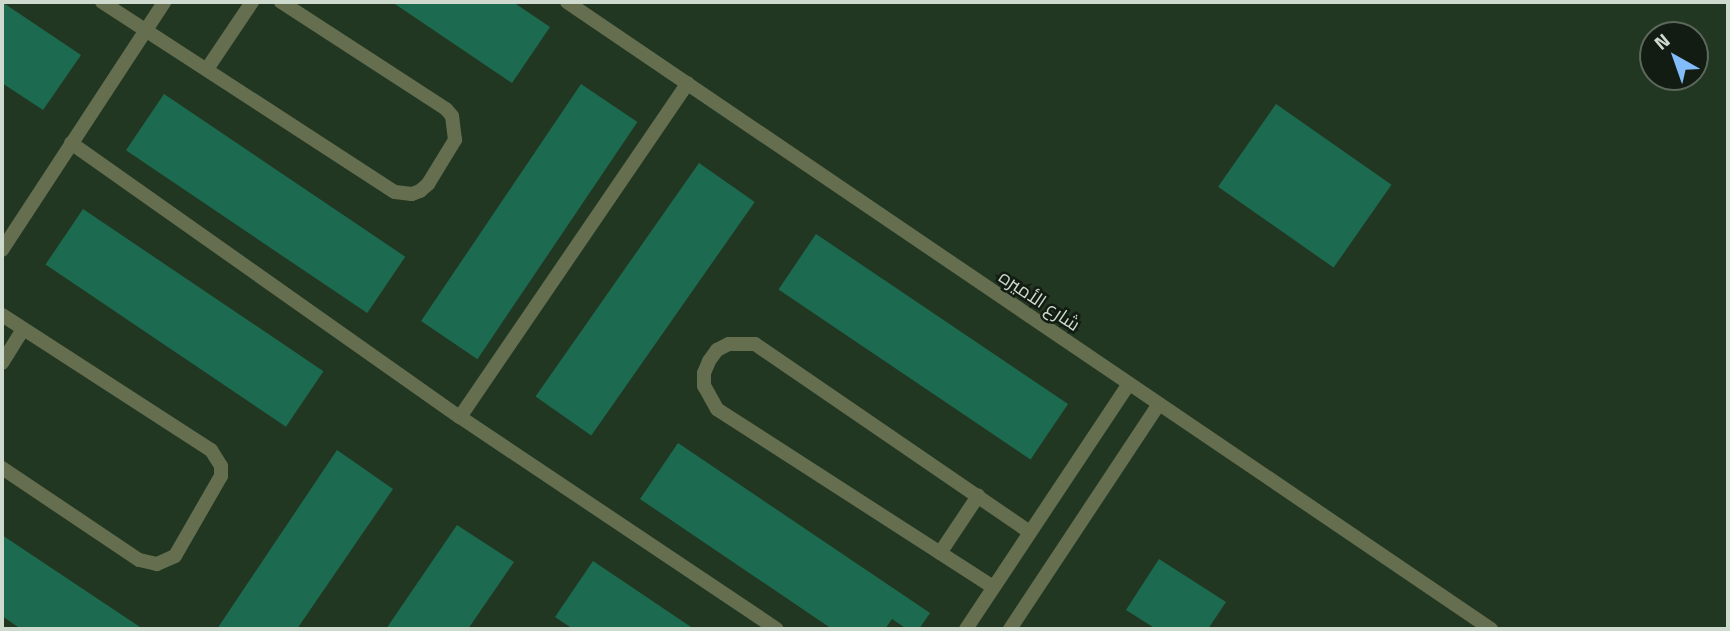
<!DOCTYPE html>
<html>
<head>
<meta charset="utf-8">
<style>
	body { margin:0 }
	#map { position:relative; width:1730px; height:631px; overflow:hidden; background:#223722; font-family:"Titillium Web",Cairo,sans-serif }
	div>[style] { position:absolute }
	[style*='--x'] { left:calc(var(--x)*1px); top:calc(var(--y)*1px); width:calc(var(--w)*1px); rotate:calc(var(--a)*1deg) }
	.building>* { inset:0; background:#1c6b50; transform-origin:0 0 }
	.minor>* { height:14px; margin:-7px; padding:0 7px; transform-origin:7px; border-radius:7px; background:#656f4f }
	span { translate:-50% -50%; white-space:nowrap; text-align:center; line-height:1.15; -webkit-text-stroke:5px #121c12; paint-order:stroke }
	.street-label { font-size:19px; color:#cddacd }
	.frame { position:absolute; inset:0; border:4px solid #cddacd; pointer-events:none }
	.north { position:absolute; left:1639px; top:21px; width:70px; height:70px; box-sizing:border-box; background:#121c12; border:2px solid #5d685d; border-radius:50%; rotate:320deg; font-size:19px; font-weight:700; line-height:28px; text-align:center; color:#cddacd }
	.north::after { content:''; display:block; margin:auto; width:24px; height:32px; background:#82bcfa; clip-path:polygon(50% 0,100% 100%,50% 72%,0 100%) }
</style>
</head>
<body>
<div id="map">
	<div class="building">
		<div style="clip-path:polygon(2px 2px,81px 55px,43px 110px,2px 83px)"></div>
		<div style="clip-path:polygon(392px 2px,513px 2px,550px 27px,512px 83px)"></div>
		<div style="left:581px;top:84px;width:68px;height:286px;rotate:34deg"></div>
		<div style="left:164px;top:94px;width:291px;height:68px;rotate:34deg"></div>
		<div style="left:1276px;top:104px;width:141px;height:101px;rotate:35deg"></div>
		<div style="left:699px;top:163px;width:68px;height:285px;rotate:35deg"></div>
		<div style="left:83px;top:209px;width:290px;height:67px;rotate:34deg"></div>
		<div style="left:816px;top:234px;width:304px;height:67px;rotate:34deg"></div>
		<div style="clip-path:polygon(678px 443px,930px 613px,919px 629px,907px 629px,892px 619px,885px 629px,832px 629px,640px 499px)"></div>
		<div style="clip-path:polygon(337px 450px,393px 489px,297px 629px,217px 629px)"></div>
		<div style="clip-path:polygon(457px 525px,514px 562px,468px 629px,386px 629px)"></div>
		<div style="clip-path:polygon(2px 535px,143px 629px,21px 629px,2px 616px)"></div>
		<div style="clip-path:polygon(1159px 559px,1226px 602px,1208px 629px,1156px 629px,1126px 610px)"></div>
		<div style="clip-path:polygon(593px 561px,694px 629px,573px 629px,555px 617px)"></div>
	</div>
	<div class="minor">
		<div style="--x:102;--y:2;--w:349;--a:33"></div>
		<div style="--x:395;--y:192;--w:17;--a:7"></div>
		<div style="--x:412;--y:194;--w:9;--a:-21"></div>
		<div style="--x:420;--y:191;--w:11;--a:-41"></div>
		<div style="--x:428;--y:184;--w:52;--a:-58.5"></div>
		<div style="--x:455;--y:140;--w:24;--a:-97"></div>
		<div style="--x:452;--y:116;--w:9;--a:-131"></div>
		<div style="--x:446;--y:109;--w:197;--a:-147"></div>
		<div style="--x:567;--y:2;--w:1117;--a:34.16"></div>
		<div style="--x:207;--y:69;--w:81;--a:-56.1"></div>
		<div style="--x:71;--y:143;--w:476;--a:35.2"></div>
		<div style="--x:460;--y:417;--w:381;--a:33.8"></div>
		<div style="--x:2;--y:250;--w:296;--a:-56.8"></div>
		<div style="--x:2;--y:315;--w:249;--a:32.9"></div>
		<div style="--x:211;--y:450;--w:19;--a:58"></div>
		<div style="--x:221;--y:466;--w:10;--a:90"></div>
		<div style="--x:221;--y:476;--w:92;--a:119.9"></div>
		<div style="--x:175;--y:556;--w:20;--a:156"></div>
		<div style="--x:157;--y:564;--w:18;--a:-167"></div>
		<div style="--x:139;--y:560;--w:165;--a:-146.1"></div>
		<div style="--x:2;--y:363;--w:40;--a:-58"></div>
		<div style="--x:460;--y:417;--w:404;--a:-55.7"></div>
		<div style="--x:940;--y:553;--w:69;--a:-56.3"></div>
		<div style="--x:993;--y:587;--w:328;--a:-147.2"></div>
		<div style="--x:717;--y:409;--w:26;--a:-119"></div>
		<div style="--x:704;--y:386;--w:13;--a:-90"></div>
		<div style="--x:704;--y:373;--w:13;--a:-67"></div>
		<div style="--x:709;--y:361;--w:14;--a:-54"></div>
		<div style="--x:717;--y:350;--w:13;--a:-27"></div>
		<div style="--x:729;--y:344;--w:26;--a:0"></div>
		<div style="--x:755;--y:344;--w:333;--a:34.4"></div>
		<div style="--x:966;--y:629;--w:294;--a:-56.4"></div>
		<div style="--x:1010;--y:629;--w:270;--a:-56.5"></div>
	</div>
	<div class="street-label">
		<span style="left:1040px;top:300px;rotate:34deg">شارع الأميره</span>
	</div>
	<div class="frame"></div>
	<div class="north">N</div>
</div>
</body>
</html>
